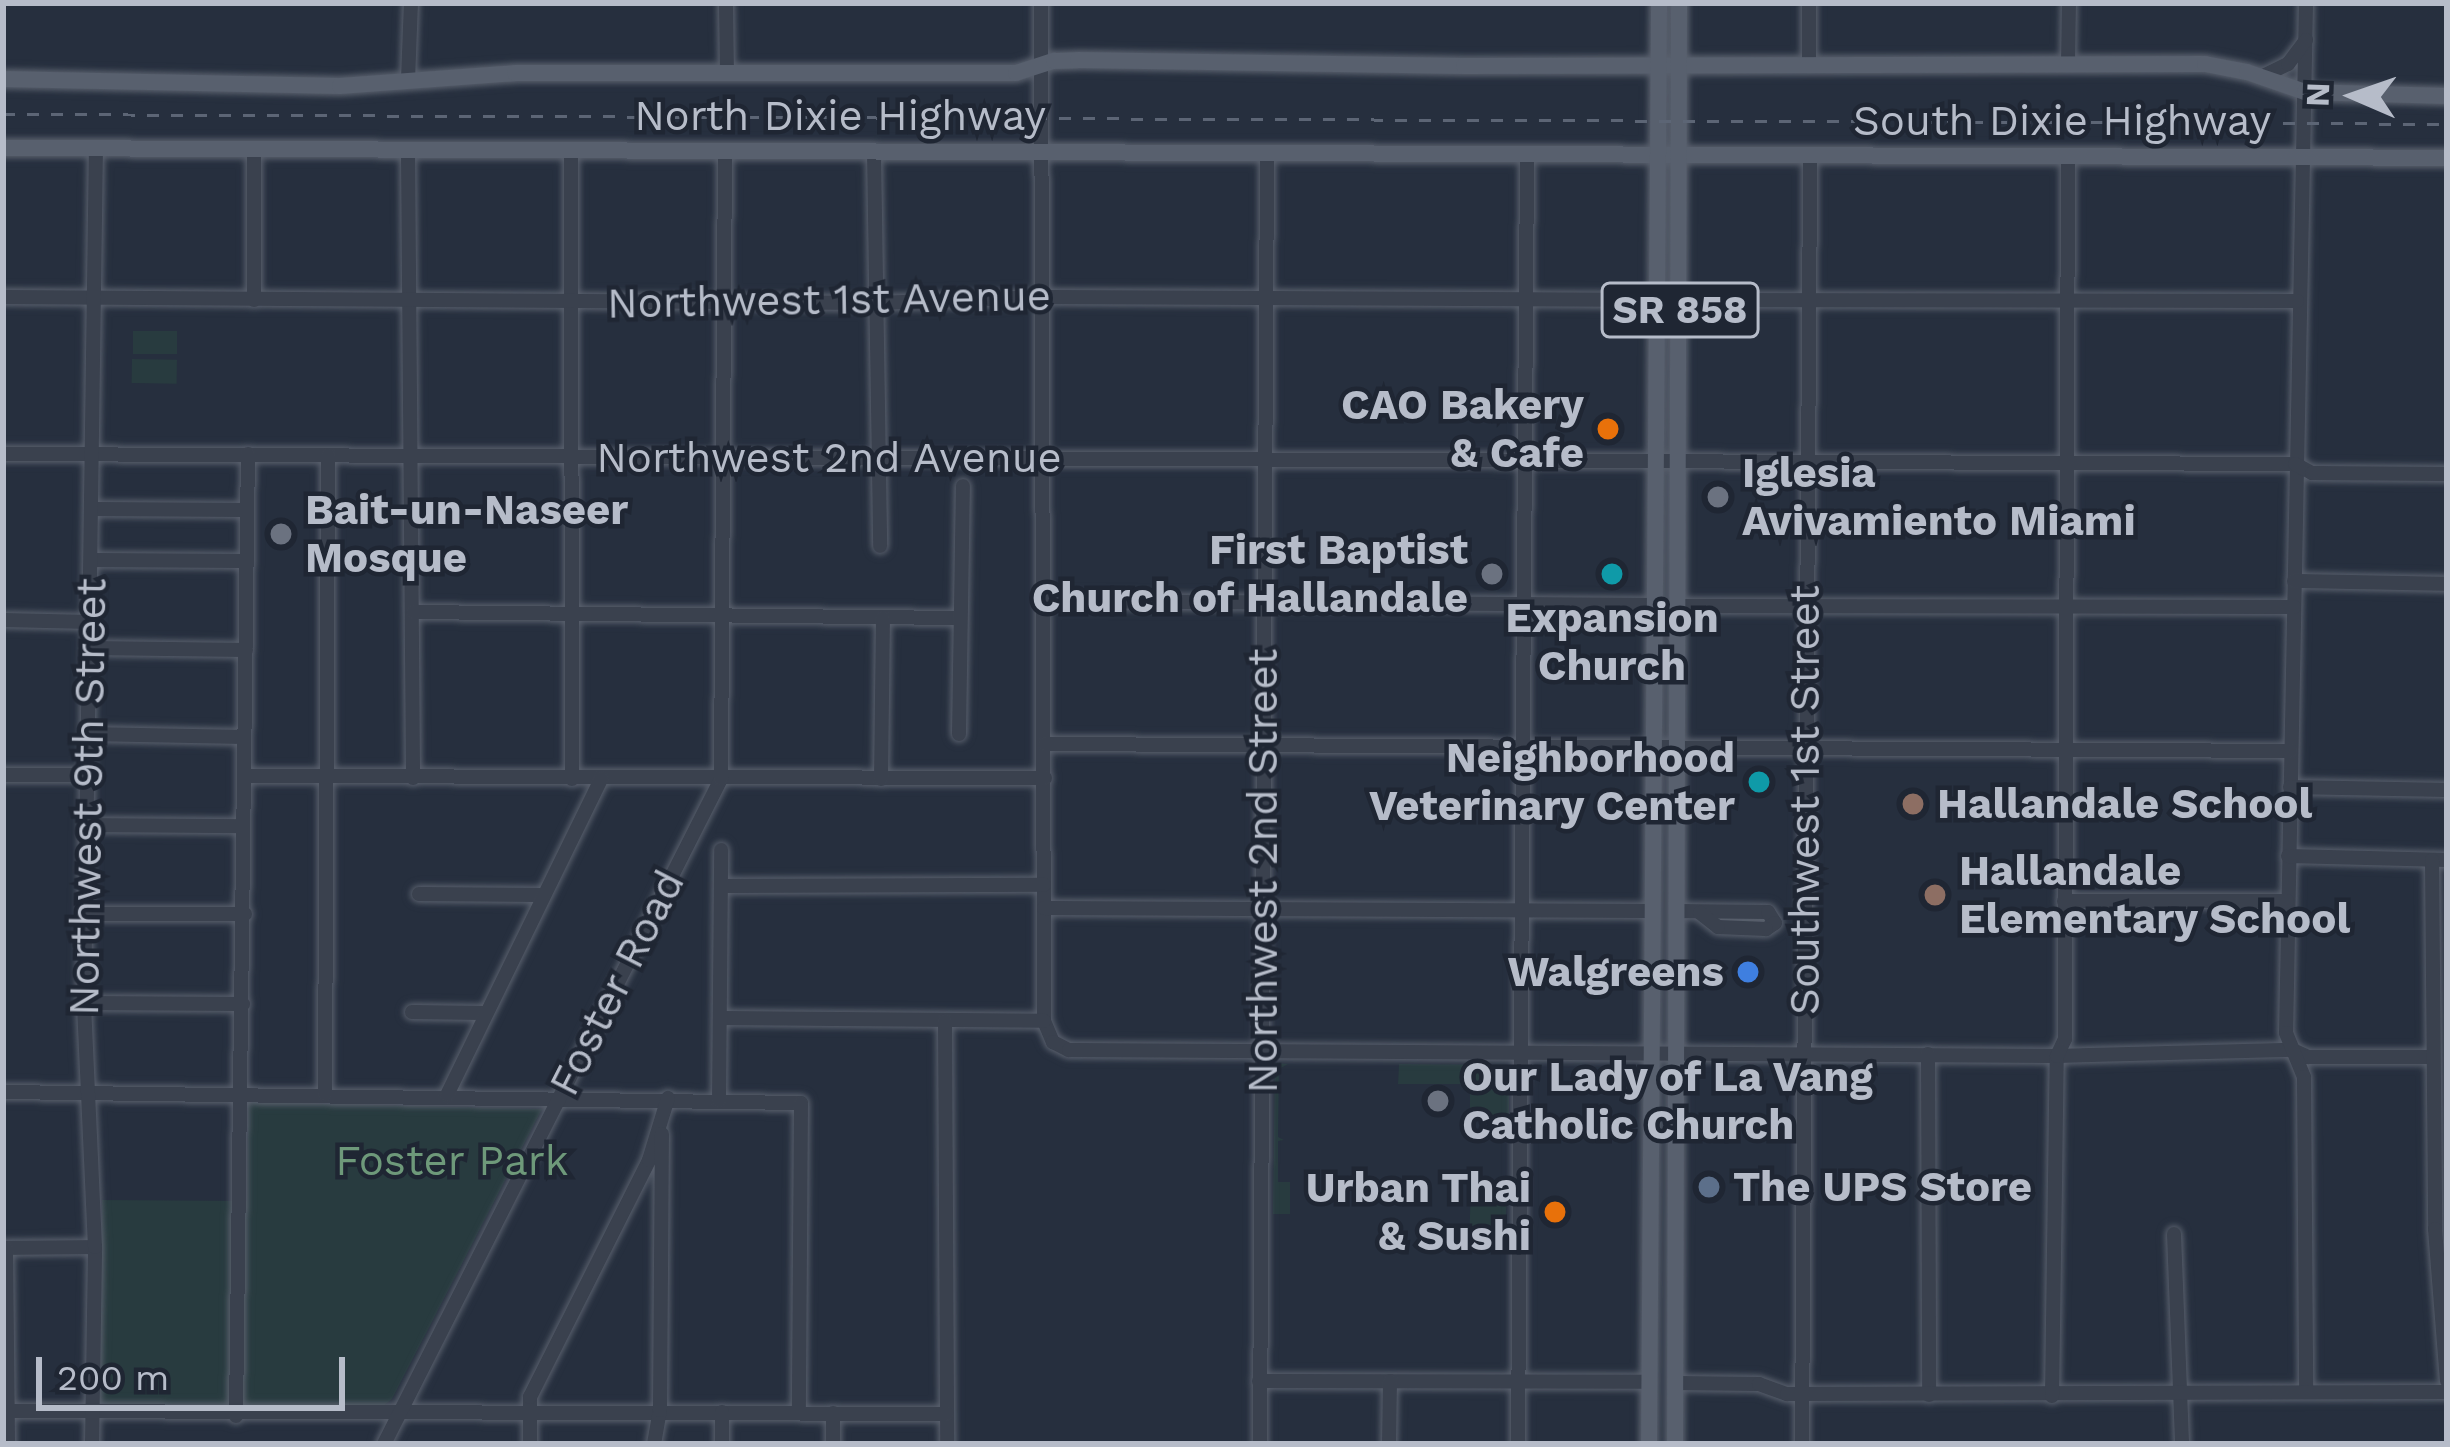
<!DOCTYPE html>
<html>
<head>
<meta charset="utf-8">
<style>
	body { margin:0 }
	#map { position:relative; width:2450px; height:1447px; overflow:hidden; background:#262f3e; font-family:"Work Sans",sans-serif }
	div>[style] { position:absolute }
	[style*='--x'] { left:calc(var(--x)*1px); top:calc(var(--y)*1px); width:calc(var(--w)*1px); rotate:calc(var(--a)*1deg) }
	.green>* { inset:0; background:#283b3f; transform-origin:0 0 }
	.roads { filter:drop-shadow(0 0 3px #585f6c) drop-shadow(0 0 3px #585f6c) }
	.minor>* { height:14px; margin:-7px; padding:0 7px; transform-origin:7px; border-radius:7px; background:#3a414e }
	.major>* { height:16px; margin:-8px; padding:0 8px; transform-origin:8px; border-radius:8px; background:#58606e }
	.rail>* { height:3px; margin-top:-1.5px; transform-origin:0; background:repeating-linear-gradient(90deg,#5c6575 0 12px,transparent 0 24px) }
	.dots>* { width:33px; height:33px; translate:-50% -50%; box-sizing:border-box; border:6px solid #1f2633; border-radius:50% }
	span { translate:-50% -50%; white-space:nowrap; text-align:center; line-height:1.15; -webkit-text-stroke:9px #1f2633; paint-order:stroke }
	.shield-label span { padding:3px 9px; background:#1f2633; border:3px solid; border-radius:9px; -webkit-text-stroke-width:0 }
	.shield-label { font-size:39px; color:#b6bcc9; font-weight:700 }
	.street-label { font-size:42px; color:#b6bcc9 }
	.poi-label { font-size:42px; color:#b6bcc9; font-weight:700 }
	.right { translate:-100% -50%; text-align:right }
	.left { translate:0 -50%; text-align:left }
	.park-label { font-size:42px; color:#6e997a }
	.frame { position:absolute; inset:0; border:6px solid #b6bcc9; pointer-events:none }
	.north { position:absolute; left:2294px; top:36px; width:120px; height:120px; -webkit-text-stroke:9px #1f2633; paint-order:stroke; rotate:272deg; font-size:33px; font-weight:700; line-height:48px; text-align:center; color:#b6bcc9 }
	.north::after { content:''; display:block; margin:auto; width:42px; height:54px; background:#b6bcc9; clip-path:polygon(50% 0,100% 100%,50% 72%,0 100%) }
	.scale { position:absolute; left:36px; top:1357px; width:309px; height:54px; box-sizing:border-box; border:6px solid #b6bcc9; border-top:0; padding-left:15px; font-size:36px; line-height:42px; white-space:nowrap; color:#b6bcc9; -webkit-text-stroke:9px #1f2633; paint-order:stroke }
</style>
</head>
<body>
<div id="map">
	<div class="green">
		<div style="left:133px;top:331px;width:44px;height:23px"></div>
		<div style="left:132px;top:359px;width:45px;height:24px;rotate:1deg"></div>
		<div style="clip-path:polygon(1275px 1063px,1288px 1064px,1279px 1069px,1278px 1137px,1284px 1140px,1278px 1141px,1278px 1182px,1290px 1182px,1290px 1214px,1273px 1214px)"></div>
		<div style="clip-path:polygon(1399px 1064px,1508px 1065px,1509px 1084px,1469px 1084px,1469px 1073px,1468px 1084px,1398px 1084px)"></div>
		<div style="left:1470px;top:1086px;width:39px;height:32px"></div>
		<div style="clip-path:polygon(248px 1102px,542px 1109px,392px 1399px,383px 1406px,100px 1404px,102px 1200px,247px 1201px)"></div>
		<div style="left:1471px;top:1187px;width:36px;height:45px;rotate:2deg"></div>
	</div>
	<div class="roads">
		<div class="minor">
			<div style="--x:726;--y:3;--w:68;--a:89.2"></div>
			<div style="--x:1041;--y:3;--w:1018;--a:89.83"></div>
			<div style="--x:1044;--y:1021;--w:23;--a:67"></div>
			<div style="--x:1053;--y:1042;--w:18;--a:27"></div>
			<div style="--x:1069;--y:1050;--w:988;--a:0.35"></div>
			<div style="--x:2057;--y:1056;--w:236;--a:-1.5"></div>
			<div style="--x:2293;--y:1050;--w:17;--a:25"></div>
			<div style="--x:2308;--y:1057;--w:124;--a:0"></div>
			<div style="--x:2306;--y:3;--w:1030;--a:91.11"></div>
			<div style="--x:2286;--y:1033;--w:48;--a:67.8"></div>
			<div style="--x:2304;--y:1077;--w:314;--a:89.6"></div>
			<div style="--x:1809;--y:63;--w:60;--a:-90"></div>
			<div style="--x:2068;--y:64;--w:61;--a:-89.1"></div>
			<div style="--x:2261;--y:77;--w:30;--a:-26"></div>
			<div style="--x:2288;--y:64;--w:30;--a:-53"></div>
			<div style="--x:408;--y:80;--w:77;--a:-87.8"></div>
			<div style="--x:408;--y:150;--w:628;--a:89.54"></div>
			<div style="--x:571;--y:151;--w:628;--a:89.91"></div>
			<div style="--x:874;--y:152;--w:394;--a:89.1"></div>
			<div style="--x:3;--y:297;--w:873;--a:0.39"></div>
			<div style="--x:876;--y:303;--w:170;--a:-2"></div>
			<div style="--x:1046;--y:297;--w:608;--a:0.28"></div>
			<div style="--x:254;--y:300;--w:151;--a:-90"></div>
			<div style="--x:1680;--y:300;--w:617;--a:0.09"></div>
			<div style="--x:3;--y:454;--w:2292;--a:0.25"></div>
			<div style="--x:2295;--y:464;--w:19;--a:28"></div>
			<div style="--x:2312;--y:473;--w:135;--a:0.4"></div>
			<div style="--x:92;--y:509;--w:154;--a:0.4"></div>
			<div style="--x:91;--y:560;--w:154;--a:0.4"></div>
			<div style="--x:2294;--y:581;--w:153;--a:1.1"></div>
			<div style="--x:1045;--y:601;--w:608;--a:0.38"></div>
			<div style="--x:1676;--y:606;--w:618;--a:0.09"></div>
			<div style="--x:413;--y:612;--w:547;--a:0.63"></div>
			<div style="--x:3;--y:620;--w:88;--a:1.3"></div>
			<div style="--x:90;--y:648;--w:156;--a:0.7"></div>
			<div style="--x:88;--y:734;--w:156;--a:1.1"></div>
			<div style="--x:959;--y:734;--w:248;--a:-89.1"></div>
			<div style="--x:1045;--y:744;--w:1246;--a:0.32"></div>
			<div style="--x:3;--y:775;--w:84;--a:0"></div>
			<div style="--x:244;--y:776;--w:801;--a:0.14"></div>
			<div style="--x:881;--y:779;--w:161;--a:-89.3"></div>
			<div style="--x:2290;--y:787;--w:157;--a:1.1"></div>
			<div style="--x:87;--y:825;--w:156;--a:0.4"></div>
			<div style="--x:2288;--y:856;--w:159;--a:1.4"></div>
			<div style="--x:2432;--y:860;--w:369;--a:89.5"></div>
			<div style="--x:2435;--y:1229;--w:152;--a:85.5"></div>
			<div style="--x:721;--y:886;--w:323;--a:-0.2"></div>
			<div style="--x:419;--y:894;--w:123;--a:0.5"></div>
			<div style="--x:2064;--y:901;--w:223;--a:0"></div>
			<div style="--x:1044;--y:908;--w:609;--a:0.28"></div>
			<div style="--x:1676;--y:911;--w:92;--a:0.6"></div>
			<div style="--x:1768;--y:912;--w:13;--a:58"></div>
			<div style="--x:1775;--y:923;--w:11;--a:146"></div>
			<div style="--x:1766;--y:929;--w:48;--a:-177.6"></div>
			<div style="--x:1718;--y:927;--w:23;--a:-142"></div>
			<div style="--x:85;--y:914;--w:160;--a:0"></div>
			<div style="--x:84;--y:1003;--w:159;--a:0.4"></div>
			<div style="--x:412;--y:1012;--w:72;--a:0.8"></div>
			<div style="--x:721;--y:1018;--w:323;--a:0.5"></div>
			<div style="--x:945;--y:1021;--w:423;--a:89.7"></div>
			<div style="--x:1928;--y:1054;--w:341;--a:89.8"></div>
			<div style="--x:3;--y:1092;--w:798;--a:0.79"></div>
			<div style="--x:801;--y:1103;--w:309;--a:90.4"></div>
			<div style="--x:325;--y:1094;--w:639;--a:-89.73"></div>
			<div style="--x:447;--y:1095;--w:352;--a:-64"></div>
			<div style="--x:719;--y:1101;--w:251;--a:-89.5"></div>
			<div style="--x:2174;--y:1234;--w:210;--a:87.8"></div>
			<div style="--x:3;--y:1248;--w:92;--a:-0.6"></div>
			<div style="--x:6;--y:1248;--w:196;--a:89.4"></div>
			<div style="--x:1259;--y:1381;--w:390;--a:0.1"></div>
			<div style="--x:1675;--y:1383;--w:84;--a:0.7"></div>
			<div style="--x:1759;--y:1384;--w:30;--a:20"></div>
			<div style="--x:1787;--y:1394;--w:660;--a:-0.17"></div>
			<div style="--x:2052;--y:1396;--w:340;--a:-89.2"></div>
			<div style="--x:2057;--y:1056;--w:19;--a:-65"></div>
			<div style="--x:2065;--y:1039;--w:882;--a:-89.81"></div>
			<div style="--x:3;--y:1411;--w:944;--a:0.18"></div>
			<div style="--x:236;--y:1416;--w:962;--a:-89.29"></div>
			<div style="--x:92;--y:1444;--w:197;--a:-89.1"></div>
			<div style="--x:95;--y:1247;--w:244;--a:-92.6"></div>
			<div style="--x:84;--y:1003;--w:855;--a:-89.2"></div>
			<div style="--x:384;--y:1444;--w:746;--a:-63.13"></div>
			<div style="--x:721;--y:779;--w:628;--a:-89.64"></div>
			<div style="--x:530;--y:1444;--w:47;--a:-90"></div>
			<div style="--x:530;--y:1397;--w:265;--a:-63.3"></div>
			<div style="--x:649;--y:1160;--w:65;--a:-73"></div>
			<div style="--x:654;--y:1444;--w:35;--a:-80"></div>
			<div style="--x:660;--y:1410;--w:276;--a:-89.6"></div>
			<div style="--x:722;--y:1444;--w:32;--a:-90"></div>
			<div style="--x:833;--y:1444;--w:31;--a:-90"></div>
			<div style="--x:1260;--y:1444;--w:1290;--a:-89.69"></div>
			<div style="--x:1389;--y:1444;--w:63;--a:-89.1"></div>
			<div style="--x:1518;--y:1444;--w:1288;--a:-89.6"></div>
			<div style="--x:1802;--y:1444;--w:1287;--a:-89.64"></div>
		</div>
		<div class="major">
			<div style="--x:3;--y:79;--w:337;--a:1.2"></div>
			<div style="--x:340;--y:86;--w:175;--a:-4.2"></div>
			<div style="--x:515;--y:73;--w:501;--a:0"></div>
			<div style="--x:1016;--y:73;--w:40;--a:-18"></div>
			<div style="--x:1054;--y:61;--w:24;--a:-2"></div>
			<div style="--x:1078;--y:60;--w:386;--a:0.9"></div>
			<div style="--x:1464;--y:66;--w:741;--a:-0.15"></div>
			<div style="--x:2205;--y:64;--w:43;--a:10.8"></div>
			<div style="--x:2247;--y:72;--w:61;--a:19"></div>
			<div style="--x:2305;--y:92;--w:142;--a:1.6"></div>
			<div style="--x:3;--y:148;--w:2444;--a:0.23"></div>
			<div style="--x:1649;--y:1444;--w:1441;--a:-89.6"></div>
			<div style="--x:1675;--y:1444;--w:1441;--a:-89.84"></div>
		</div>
	</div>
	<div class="rail">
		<div style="--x:3;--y:114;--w:2444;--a:0.23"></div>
	</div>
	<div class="dots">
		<div style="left:1608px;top:429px;background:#e8710a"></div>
		<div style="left:1718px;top:497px;background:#6b7280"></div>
		<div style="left:281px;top:534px;background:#6b7280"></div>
		<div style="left:1492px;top:574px;background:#6b7280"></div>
		<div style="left:1612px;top:574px;background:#0f9aa8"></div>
		<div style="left:1759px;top:782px;background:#0f9aa8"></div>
		<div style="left:1913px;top:804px;background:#8d6e63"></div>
		<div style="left:1935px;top:895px;background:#8d6e63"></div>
		<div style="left:1748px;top:972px;background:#3f7fe0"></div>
		<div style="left:1438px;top:1101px;background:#6b7280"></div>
		<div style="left:1709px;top:1187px;background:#5c6f8a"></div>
		<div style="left:1555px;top:1212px;background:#e8710a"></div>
	</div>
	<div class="shield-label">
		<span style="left:1680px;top:310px">SR 858</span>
	</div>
	<div class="street-label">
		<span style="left:840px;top:116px">North Dixie Highway</span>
		<span style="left:2062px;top:121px">South Dixie Highway</span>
		<span style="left:829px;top:300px;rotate:-1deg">Northwest 1st Avenue</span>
		<span style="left:829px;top:458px">Northwest 2nd Avenue</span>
		<span style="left:88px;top:797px;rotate:-89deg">Northwest 9th Street</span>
		<span style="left:1805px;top:800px;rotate:-90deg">Southwest 1st Street</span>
		<span style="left:1263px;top:871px;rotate:-90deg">Northwest 2nd Street</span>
		<span style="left:617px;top:983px;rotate:-63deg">Foster Road</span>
	</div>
	<div class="poi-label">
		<span class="right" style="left:1584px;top:429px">CAO Bakery<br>&amp; Cafe</span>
		<span class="left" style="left:1742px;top:497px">Iglesia<br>Avivamiento Miami</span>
		<span class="left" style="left:305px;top:534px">Bait-un-Naseer<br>Mosque</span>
		<span class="right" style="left:1468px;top:574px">First Baptist<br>Church of Hallandale</span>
		<span style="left:1612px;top:642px">Expansion<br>Church</span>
		<span class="right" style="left:1735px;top:782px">Neighborhood<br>Veterinary Center</span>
		<span class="left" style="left:1937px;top:804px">Hallandale School</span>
		<span class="left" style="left:1959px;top:895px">Hallandale<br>Elementary School</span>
		<span class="right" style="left:1724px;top:972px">Walgreens</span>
		<span class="left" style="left:1462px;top:1101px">Our Lady of La Vang<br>Catholic Church</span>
		<span class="left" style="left:1733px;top:1187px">The UPS Store</span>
		<span class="right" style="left:1531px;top:1212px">Urban Thai<br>&amp; Sushi</span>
	</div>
	<div class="park-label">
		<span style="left:452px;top:1161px">Foster Park</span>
	</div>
	<div class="frame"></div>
	<div class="north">N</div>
	<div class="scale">200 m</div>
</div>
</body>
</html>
